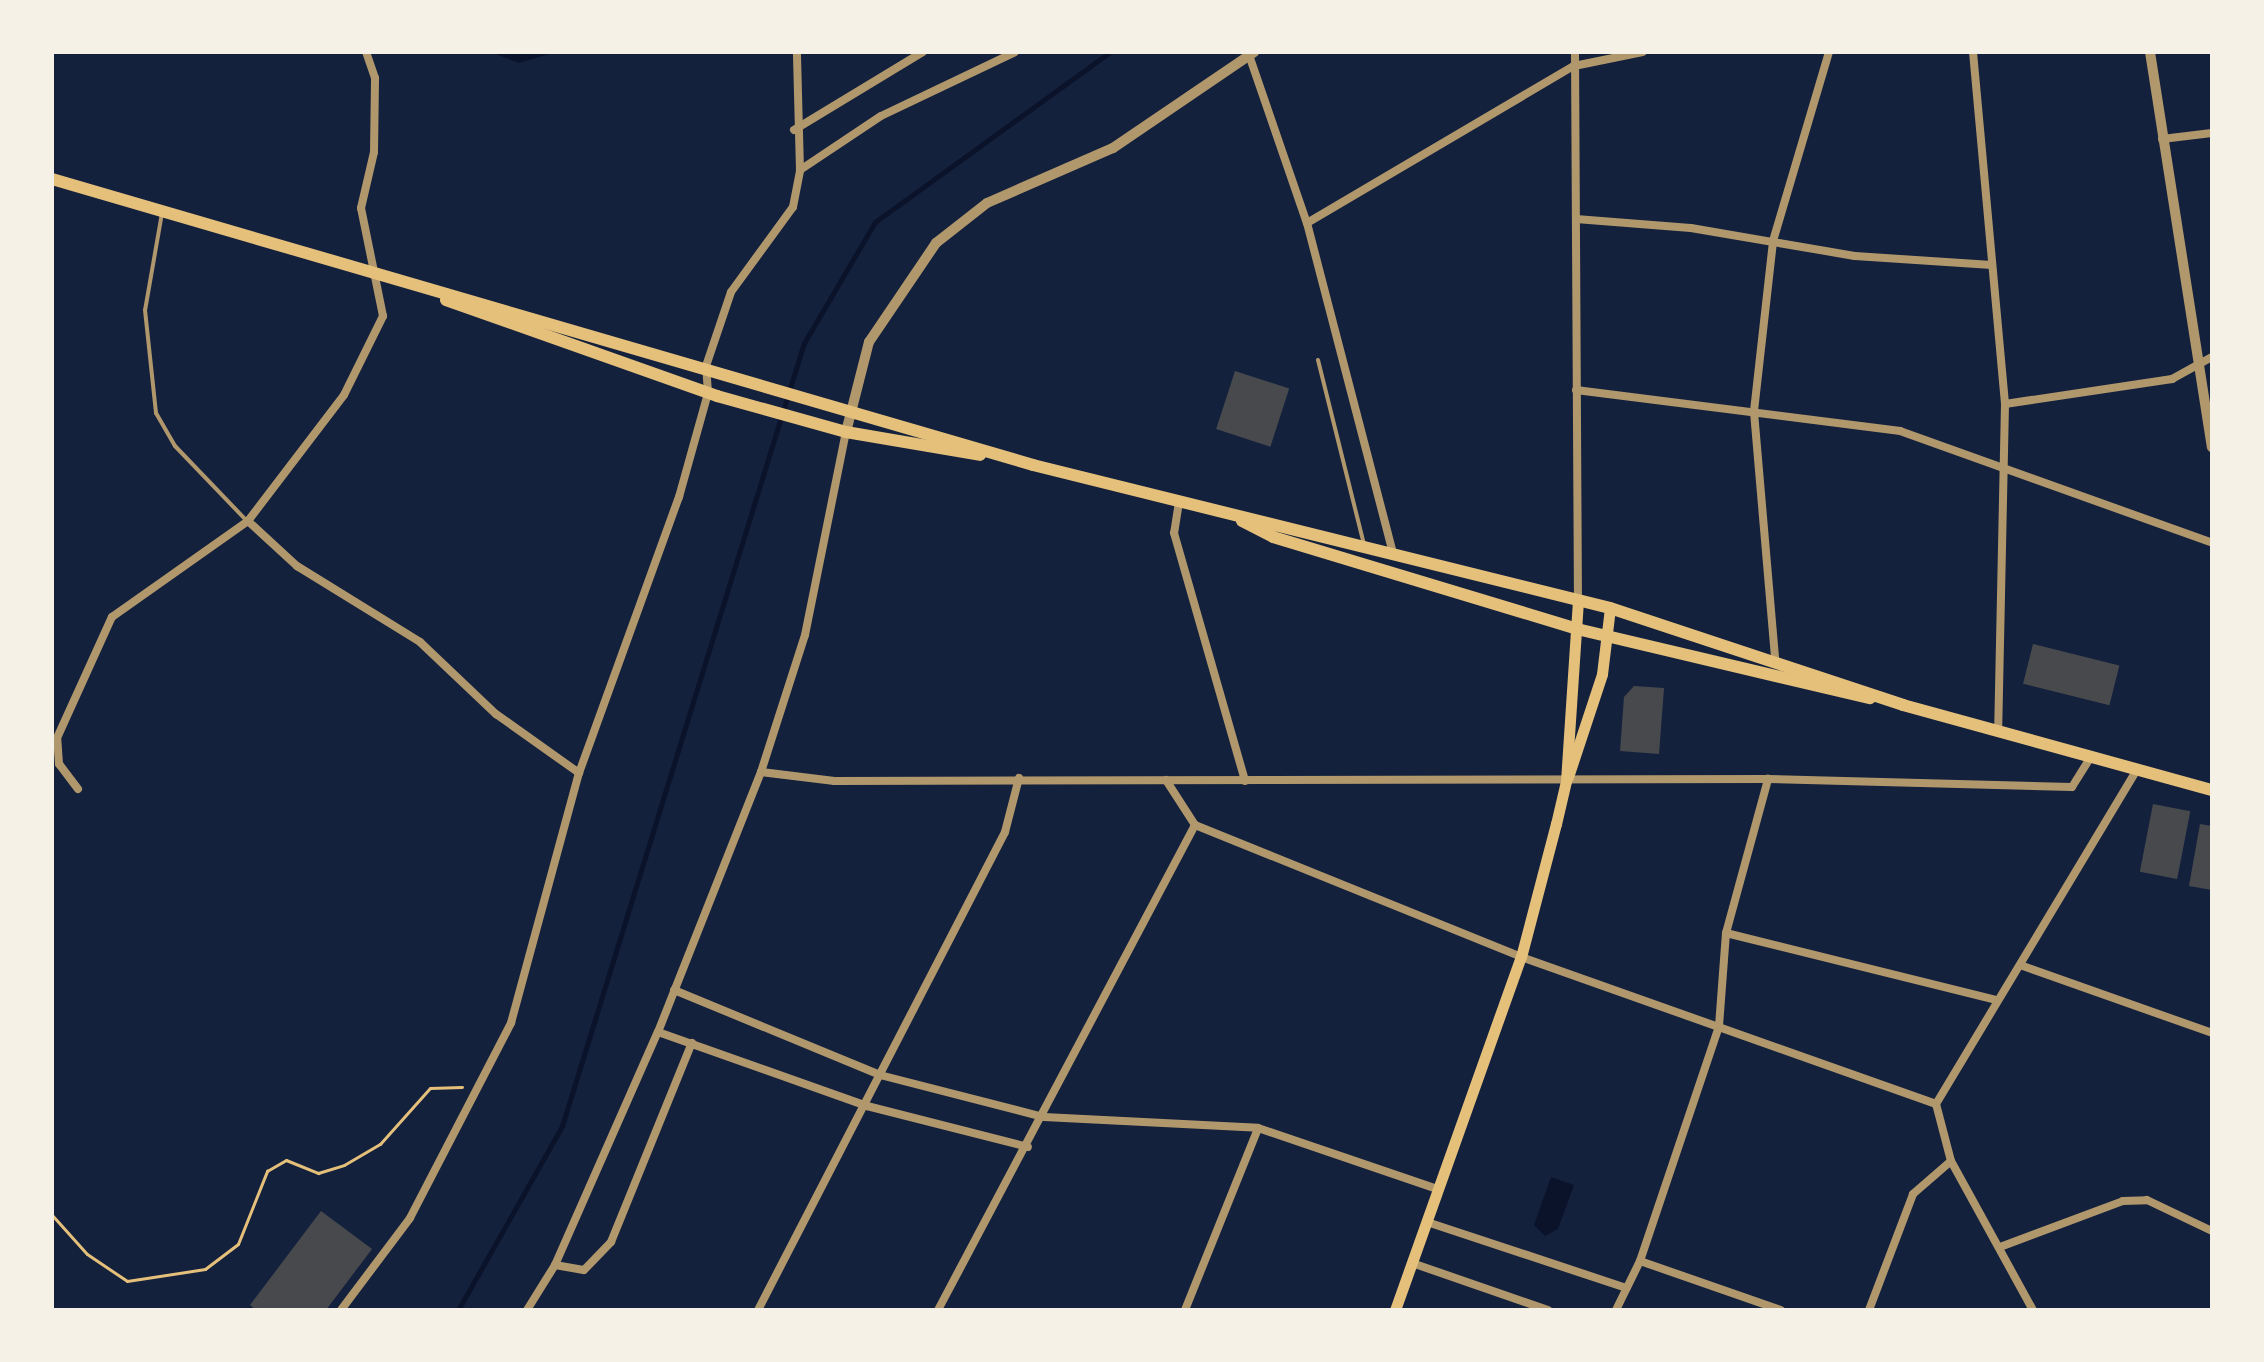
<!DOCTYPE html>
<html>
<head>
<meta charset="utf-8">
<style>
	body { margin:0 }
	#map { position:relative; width:2264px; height:1362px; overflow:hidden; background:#14213d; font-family:"Source Sans 3",sans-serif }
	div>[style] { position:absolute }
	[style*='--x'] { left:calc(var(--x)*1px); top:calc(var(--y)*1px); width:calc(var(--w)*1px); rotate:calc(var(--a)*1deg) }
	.water>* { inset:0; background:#0b132b }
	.stream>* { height:5px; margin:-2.5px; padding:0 2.5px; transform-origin:2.5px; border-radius:2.5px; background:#0b132b }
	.building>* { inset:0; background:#48494c; transform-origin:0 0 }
	.path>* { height:3px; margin:-1.5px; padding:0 1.5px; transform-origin:1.5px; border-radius:1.5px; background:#e5c07b }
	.service>* { height:4px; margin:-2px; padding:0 2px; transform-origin:2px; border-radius:2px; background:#b1986c }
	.minor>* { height:8px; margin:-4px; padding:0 4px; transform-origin:4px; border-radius:4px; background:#b1986c }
	.tertiary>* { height:10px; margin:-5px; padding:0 5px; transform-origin:5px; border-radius:5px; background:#b1986c }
	.secondary>* { height:11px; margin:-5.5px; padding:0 5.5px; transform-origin:5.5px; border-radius:5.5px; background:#e5c07b }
	.primary>* { height:12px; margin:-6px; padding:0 6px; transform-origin:6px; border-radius:6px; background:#e5c07b }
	span { translate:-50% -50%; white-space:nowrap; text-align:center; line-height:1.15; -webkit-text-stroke:6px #f6f1e7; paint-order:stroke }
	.frame { position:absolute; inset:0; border:54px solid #f6f1e7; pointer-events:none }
</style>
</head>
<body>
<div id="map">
	<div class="water">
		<div style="clip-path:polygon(490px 52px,556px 52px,519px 63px)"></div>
		<div style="clip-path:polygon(1551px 1177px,1574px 1185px,1558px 1229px,1545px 1236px,1534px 1225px)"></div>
	</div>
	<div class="stream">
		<div style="--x:458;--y:1310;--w:211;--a:-60.5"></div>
		<div style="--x:562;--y:1126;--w:820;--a:-72.83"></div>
		<div style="--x:804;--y:343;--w:140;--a:-59.6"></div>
		<div style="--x:875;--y:222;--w:290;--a:-35.9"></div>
	</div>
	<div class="building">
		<div style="left:1235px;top:371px;width:57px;height:61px;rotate:18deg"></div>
		<div style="left:2033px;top:644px;width:89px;height:41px;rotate:14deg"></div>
		<div style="clip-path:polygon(1634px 686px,1664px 688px,1659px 754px,1620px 751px,1624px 697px)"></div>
		<div style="left:2153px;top:804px;width:38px;height:69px;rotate:11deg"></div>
		<div style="clip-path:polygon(2200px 824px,2212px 826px,2212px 890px,2189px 886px)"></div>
		<div style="clip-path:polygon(321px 1211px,372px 1249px,326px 1310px,256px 1310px,250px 1305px)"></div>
	</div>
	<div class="path">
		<div style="--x:52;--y:1215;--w:52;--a:48.1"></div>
		<div style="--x:87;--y:1254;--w:48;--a:34"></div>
		<div style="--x:127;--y:1281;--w:79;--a:-8.7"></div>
		<div style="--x:205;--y:1269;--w:41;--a:-37.1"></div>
		<div style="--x:238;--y:1244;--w:79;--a:-68.3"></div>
		<div style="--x:267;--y:1171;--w:22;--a:-30"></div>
		<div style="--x:286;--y:1160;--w:35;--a:22"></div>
		<div style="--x:318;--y:1173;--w:27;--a:-17"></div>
		<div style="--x:344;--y:1165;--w:42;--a:-30.3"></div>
		<div style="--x:380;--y:1144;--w:75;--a:-48.2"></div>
		<div style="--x:430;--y:1088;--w:32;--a:-2"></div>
		<div style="--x:52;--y:1309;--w:4;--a:14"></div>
	</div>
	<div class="service">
		<div style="--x:162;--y:213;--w:98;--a:99.9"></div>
		<div style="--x:145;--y:310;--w:104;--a:83.9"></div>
		<div style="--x:156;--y:413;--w:38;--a:60"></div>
		<div style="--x:175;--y:446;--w:103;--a:46.2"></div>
		<div style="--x:1318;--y:360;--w:190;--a:76"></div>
	</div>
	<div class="minor">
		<div style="--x:1575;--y:52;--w:549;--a:89.69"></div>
		<div style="--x:1973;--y:52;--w:353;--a:84.8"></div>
		<div style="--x:2005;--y:404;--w:328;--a:91.2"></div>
		<div style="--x:1249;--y:55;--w:178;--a:71"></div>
		<div style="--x:1307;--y:223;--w:341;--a:75.4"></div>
		<div style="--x:794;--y:130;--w:151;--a:-31.2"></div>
		<div style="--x:2162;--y:139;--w:50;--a:-6.8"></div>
		<div style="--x:800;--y:170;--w:97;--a:-33.7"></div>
		<div style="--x:881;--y:116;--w:148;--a:-25.5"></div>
		<div style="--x:1576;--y:219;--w:115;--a:4.5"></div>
		<div style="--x:1691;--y:228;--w:166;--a:9.7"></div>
		<div style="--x:1855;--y:256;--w:137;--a:3.8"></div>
		<div style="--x:1307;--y:223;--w:310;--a:-30.5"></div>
		<div style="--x:1574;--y:66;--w:70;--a:-11.5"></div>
		<div style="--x:1576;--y:390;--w:327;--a:7.2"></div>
		<div style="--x:1900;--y:431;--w:331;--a:19.7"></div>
		<div style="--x:2005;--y:404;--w:169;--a:-8.5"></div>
		<div style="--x:2172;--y:379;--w:46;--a:-28.8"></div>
		<div style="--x:1179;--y:502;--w:31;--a:99"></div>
		<div style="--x:1174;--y:533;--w:258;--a:74"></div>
		<div style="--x:248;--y:521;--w:67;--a:42.6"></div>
		<div style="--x:297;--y:566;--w:145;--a:31.7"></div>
		<div style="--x:420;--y:642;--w:105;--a:43.5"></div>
		<div style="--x:496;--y:714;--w:102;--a:35.4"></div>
		<div style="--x:1775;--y:657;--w:247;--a:-94.9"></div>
		<div style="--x:1754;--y:411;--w:171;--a:-83.6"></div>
		<div style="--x:1773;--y:241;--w:197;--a:-73.5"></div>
		<div style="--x:761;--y:772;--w:74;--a:7"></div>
		<div style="--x:834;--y:781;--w:934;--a:-0.12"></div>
		<div style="--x:1768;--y:779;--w:304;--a:1.5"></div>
		<div style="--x:2072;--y:787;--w:36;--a:-58"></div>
		<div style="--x:1166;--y:780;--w:54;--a:57.2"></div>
		<div style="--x:1195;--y:825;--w:352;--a:22"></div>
		<div style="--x:1521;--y:957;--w:440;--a:19.5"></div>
		<div style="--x:78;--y:789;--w:31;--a:-127"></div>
		<div style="--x:59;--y:764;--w:26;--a:-94"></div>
		<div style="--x:57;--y:738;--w:133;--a:-65.6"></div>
		<div style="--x:112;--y:617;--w:166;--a:-35.2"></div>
		<div style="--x:248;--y:521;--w:158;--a:-52.7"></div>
		<div style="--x:344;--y:395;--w:88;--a:-63.7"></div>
		<div style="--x:383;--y:316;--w:110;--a:-101.5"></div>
		<div style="--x:361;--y:208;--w:57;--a:-76.9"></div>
		<div style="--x:374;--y:152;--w:74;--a:-89.2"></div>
		<div style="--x:375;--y:78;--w:28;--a:-109"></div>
		<div style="--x:1726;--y:933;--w:279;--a:13.9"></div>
		<div style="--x:2023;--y:966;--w:201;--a:19.5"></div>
		<div style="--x:674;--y:990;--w:223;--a:22.4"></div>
		<div style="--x:880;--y:1075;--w:169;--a:14.4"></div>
		<div style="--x:1044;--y:1117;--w:214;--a:2.9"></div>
		<div style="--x:1258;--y:1128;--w:189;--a:18.8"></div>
		<div style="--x:658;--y:1032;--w:222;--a:19.5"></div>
		<div style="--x:867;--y:1106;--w:166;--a:14.3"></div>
		<div style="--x:1951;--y:1161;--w:170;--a:61.2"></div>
		<div style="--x:1427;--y:1222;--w:210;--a:18.3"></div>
		<div style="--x:2000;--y:1247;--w:131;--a:-20.5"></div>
		<div style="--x:2123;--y:1201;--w:24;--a:-2"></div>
		<div style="--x:2147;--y:1200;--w:72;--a:25.5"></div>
		<div style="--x:1640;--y:1261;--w:149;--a:19.2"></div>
		<div style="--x:1412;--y:1263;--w:144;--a:19.1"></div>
		<div style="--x:555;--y:1265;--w:29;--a:10"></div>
		<div style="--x:584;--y:1270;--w:39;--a:-46"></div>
		<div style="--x:611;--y:1242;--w:215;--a:-67.9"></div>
		<div style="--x:341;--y:1310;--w:115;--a:-53.1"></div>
		<div style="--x:410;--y:1218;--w:220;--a:-62.6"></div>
		<div style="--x:511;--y:1023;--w:259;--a:-74.8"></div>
		<div style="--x:579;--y:773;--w:294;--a:-70.1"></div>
		<div style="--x:679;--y:497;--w:108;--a:-74.4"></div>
		<div style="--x:708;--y:393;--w:27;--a:-94"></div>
		<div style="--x:706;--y:366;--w:78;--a:-71.3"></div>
		<div style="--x:731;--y:292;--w:105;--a:-53.9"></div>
		<div style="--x:793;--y:207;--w:38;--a:-79"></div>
		<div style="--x:800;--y:170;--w:118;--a:-91.5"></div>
		<div style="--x:527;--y:1310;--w:53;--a:-58.1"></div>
		<div style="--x:555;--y:1265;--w:255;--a:-66.2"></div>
		<div style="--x:658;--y:1032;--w:280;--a:-68.4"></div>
		<div style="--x:761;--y:772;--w:144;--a:-72.2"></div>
		<div style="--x:805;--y:635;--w:207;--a:-78.6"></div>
		<div style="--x:758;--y:1310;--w:538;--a:-62.67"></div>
		<div style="--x:1005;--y:832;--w:56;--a:-75.5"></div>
		<div style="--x:938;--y:1310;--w:549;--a:-62.08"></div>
		<div style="--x:1185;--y:1310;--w:196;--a:-68.1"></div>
		<div style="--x:1616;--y:1310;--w:55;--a:-63.9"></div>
		<div style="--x:1640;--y:1261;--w:248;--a:-71.4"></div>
		<div style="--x:1719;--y:1026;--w:93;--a:-85.7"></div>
		<div style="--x:1726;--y:933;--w:160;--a:-74.7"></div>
		<div style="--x:1869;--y:1310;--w:124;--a:-69.2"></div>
		<div style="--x:1913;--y:1194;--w:50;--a:-41"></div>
		<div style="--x:1951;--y:1161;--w:59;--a:-104.7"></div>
		<div style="--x:1936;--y:1104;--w:391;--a:-59"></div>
	</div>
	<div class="tertiary">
		<div style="--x:2150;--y:52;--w:400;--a:81.1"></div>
		<div style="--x:846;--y:432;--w:93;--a:-75.7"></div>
		<div style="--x:869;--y:342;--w:120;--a:-55.9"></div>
		<div style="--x:936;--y:243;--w:65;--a:-38.1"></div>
		<div style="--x:987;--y:203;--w:137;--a:-23.6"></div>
		<div style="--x:1113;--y:148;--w:171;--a:-34.2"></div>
	</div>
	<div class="secondary">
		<div style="--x:1568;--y:777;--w:108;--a:-71.7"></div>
		<div style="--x:1602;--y:674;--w:66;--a:-83.1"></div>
		<div style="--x:1395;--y:1310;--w:375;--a:-70.4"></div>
		<div style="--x:1521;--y:957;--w:138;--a:-75.3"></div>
		<div style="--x:1556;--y:824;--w:44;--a:-76.9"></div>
		<div style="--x:1566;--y:781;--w:180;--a:-86.2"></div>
	</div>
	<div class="primary">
		<div style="--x:52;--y:179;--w:1022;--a:16.25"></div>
		<div style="--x:1033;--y:465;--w:594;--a:13.92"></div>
		<div style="--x:1610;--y:608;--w:309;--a:18.3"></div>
		<div style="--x:1903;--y:705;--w:320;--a:15.4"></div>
		<div style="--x:446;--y:300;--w:288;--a:19.5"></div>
		<div style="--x:717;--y:396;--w:134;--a:15.6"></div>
		<div style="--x:846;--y:432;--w:136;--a:9.7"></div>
		<div style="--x:1242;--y:521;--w:35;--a:27"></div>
		<div style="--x:1273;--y:537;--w:318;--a:16.8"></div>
		<div style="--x:1577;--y:629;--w:301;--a:13.3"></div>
	</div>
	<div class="frame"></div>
</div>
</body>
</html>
